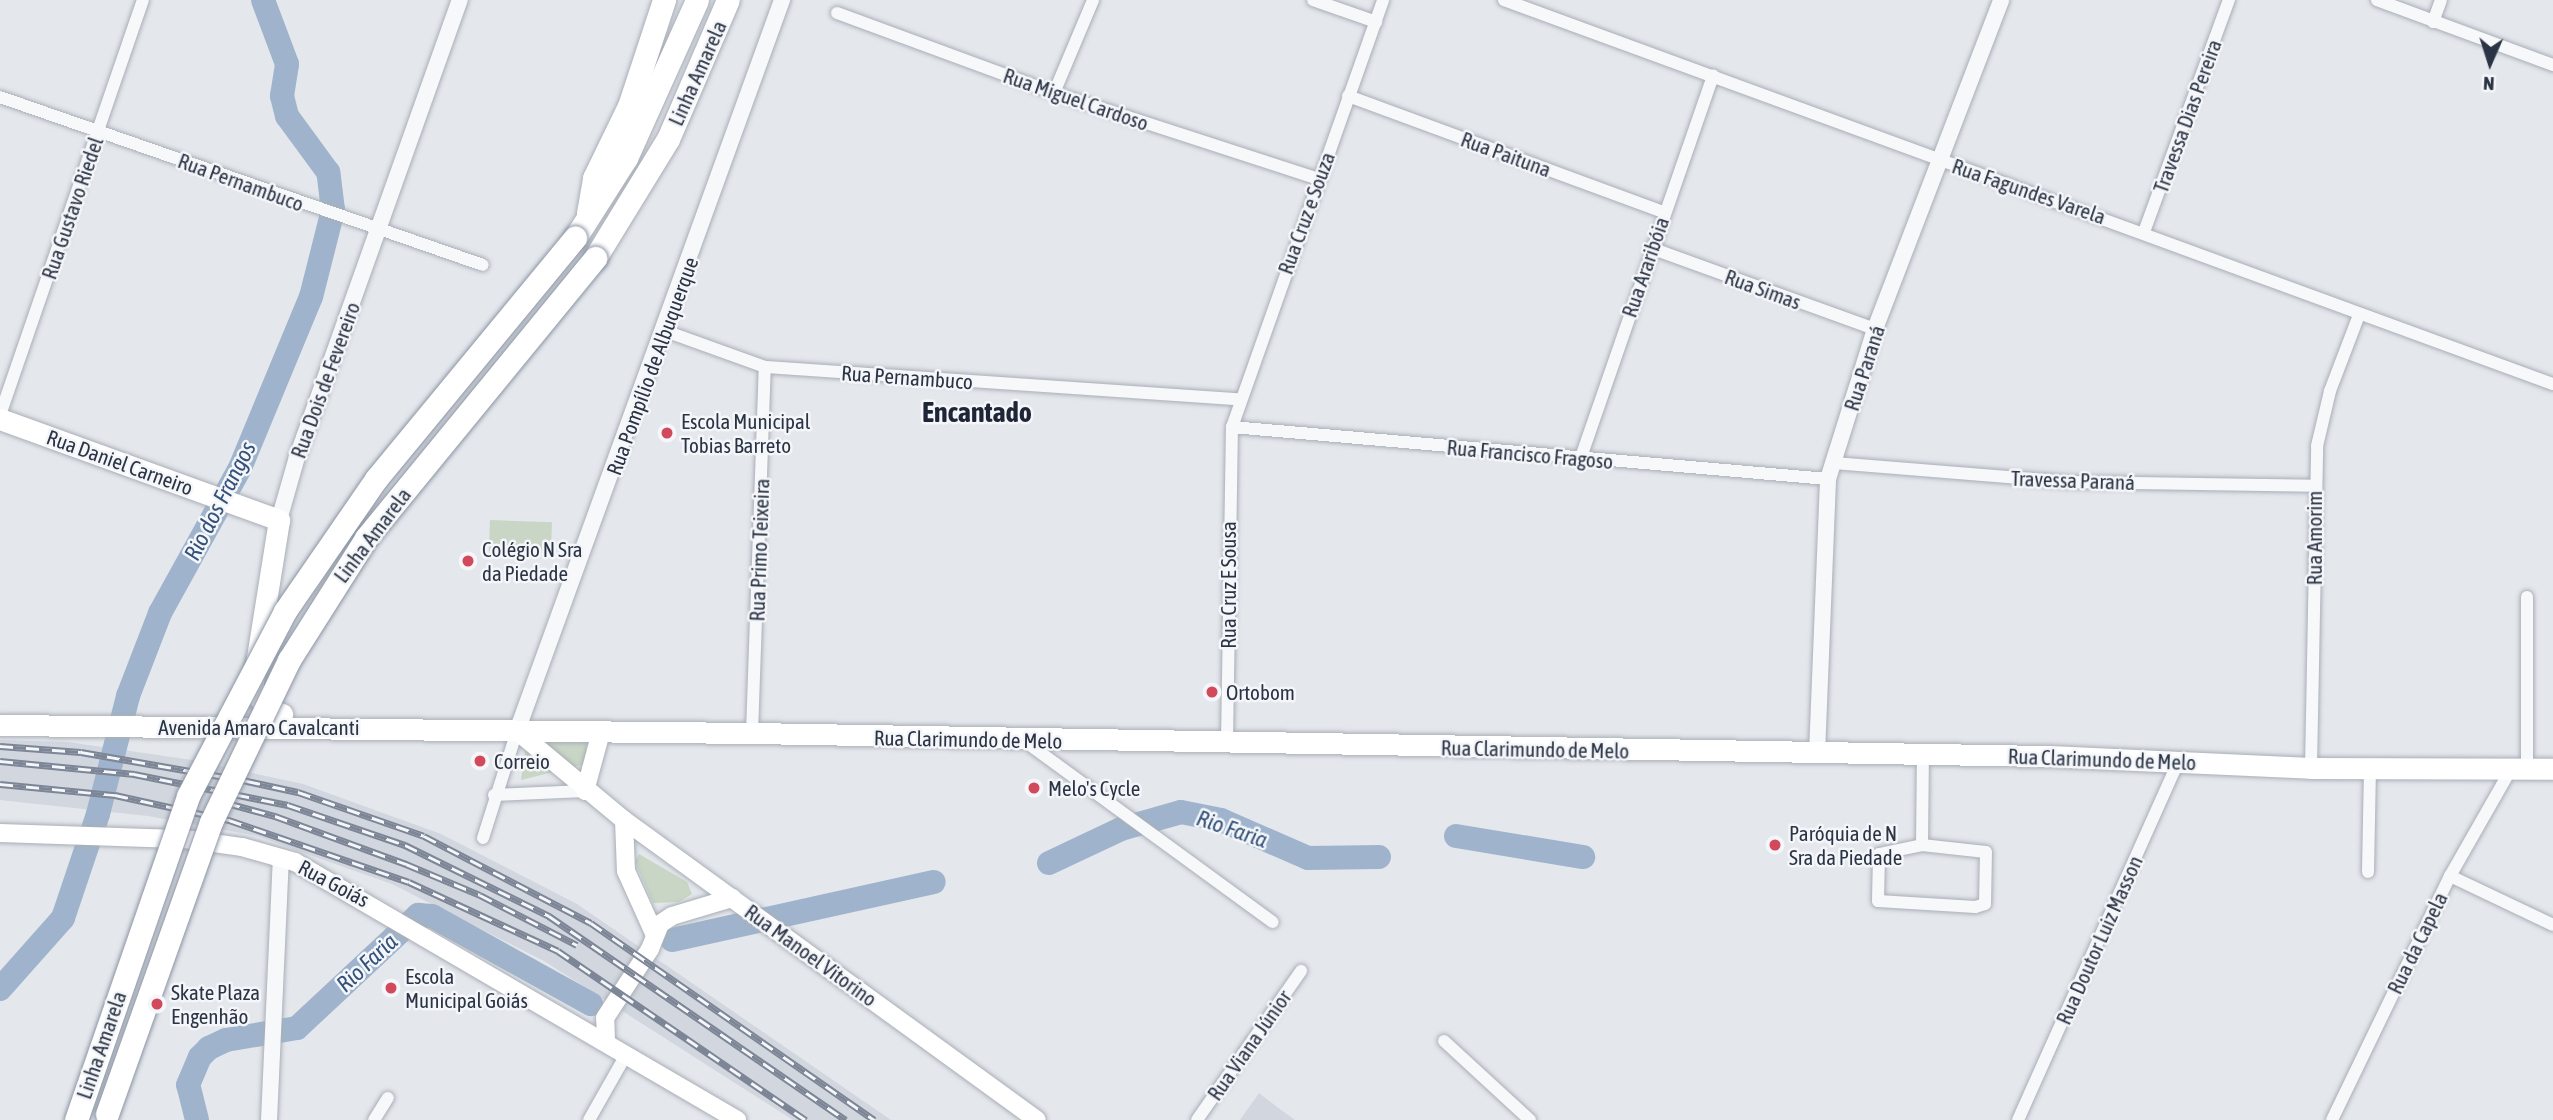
<!DOCTYPE html>
<html>
<head>
<meta charset="utf-8">
<style>
	body { margin:0 }
	#map { position:relative; width:2553px; height:1120px; overflow:hidden; background:#e4e7ec; font-family:"Asap Condensed",sans-serif }
	div>[style] { position:absolute }
	[style*='--x'] { left:calc(var(--x)*1px); top:calc(var(--y)*1px); width:calc(var(--w)*1px); rotate:calc(var(--a)*1deg) }
	.built>* { inset:0; background:#d2d6de }
	.green>* { inset:0; background:#c9d6c5; transform-origin:0 0 }
	.river>* { height:24px; margin:-12px; padding:0 12px; transform-origin:12px; border-radius:12px; background:#9fb4cc }
	.roads { filter:drop-shadow(0 0 2px #a9aeb7) drop-shadow(0 0 2px #a9aeb7) }
	.minor>* { height:12px; margin:-6px; padding:0 6px; transform-origin:6px; border-radius:6px; background:#f7f8fa }
	.tertiary>* { height:16px; margin:-8px; padding:0 8px; transform-origin:8px; border-radius:8px; background:#f7f8fa }
	.secondary>* { height:18px; margin:-9px; padding:0 9px; transform-origin:9px; border-radius:9px; background:#fff }
	.primary>* { height:21px; margin:-10.5px; padding:0 10.5px; transform-origin:10.5px; border-radius:10.5px; background:#fff }
	.motorway>* { height:23px; margin:-11.5px; padding:0 11.5px; transform-origin:11.5px; border-radius:11.5px; background:#fff }
	.rail>* { height:7px; margin-top:-3.5px; transform-origin:0; background:repeating-linear-gradient(90deg,#f4f6f9 0 13px,#7d8696 0 26px); box-sizing:border-box; border-block:2px solid #7d8696 }
	.bridges { filter:drop-shadow(0 0 2px #8b94a3) drop-shadow(0 0 2px #8b94a3) }
	.motorway-bridge>* { height:23px; margin:-11.5px; padding:0 11.5px; transform-origin:11.5px; border-radius:11.5px; background:#fff }
	.dots>* { width:19px; height:19px; translate:-50% -50%; box-sizing:border-box; border:4px solid #f4f6f9; border-radius:50% }
	span { translate:-50% -50%; white-space:nowrap; text-align:center; line-height:1.15; -webkit-text-stroke:5px #f4f6f9; paint-order:stroke }
	.street-label { font-size:21px; color:#2b3445 }
	.poi-label { font-size:21px; color:#2b3445 }
	.left { translate:0 -50%; text-align:left }
	.water-label { font-size:23px; color:#34527a; font-style:italic }
	.district-label { font-size:28px; color:#1d2536; font-weight:700 }
	.north { position:absolute; left:2455px; top:28px; width:70px; height:70px; -webkit-text-stroke:5px #f4f6f9; paint-order:stroke; rotate:183deg; font-size:19px; font-weight:700; line-height:28px; text-align:center; color:#2b3445 }
	.north::after { content:''; display:block; margin:auto; width:24px; height:32px; background:#2b3445; clip-path:polygon(50% 0,100% 100%,50% 72%,0 100%) }
</style>
</head>
<body>
<div id="map">
	<div class="built">
		<div style="clip-path:polygon(0 740px,68px 742px,192px 760px,303px 784px,441px 834px,577px 904px,891px 1120px,793px 1120px,544px 961px,392px 884px,304px 853px,257px 836px,148px 816px,0 800px)"></div>
		<div style="clip-path:polygon(1259px 1093px,1277px 1107px,1295px 1120px,1240px 1120px)"></div>
	</div>
	<div class="green">
		<div style="left:490px;top:520px;width:62px;height:31px;rotate:2deg"></div>
		<div style="clip-path:polygon(548px 737px,587px 740px,585px 764px,521px 780px,526px 746px)"></div>
		<div style="clip-path:polygon(639px 854px,687px 882px,692px 894px,679px 902px,653px 903px,635px 862px)"></div>
	</div>
	<div class="river">
		<div style="--x:1456;--y:836;--w:129;--a:9.4"></div>
		<div style="--x:1049;--y:863;--w:80;--a:-25.3"></div>
		<div style="--x:1121;--y:829;--w:62;--a:-15.8"></div>
		<div style="--x:1181;--y:812;--w:41;--a:11.3"></div>
		<div style="--x:1221;--y:820;--w:95;--a:23.6"></div>
		<div style="--x:1308;--y:858;--w:71;--a:-0.8"></div>
		<div style="--x:672;--y:940;--w:268;--a:-12.5"></div>
		<div style="--x:0;--y:989;--w:95;--a:-48.4"></div>
		<div style="--x:63;--y:918;--w:110;--a:-71.4"></div>
		<div style="--x:98;--y:814;--w:122;--a:-75.7"></div>
		<div style="--x:128;--y:696;--w:89;--a:-68.9"></div>
		<div style="--x:160;--y:613;--w:166;--a:-61.1"></div>
		<div style="--x:240;--y:468;--w:185;--a:-67.5"></div>
		<div style="--x:311;--y:297;--w:90;--a:-75.8"></div>
		<div style="--x:333;--y:210;--w:38;--a:-97"></div>
		<div style="--x:328;--y:172;--w:69;--a:-126.2"></div>
		<div style="--x:287;--y:116;--w:21;--a:-104"></div>
		<div style="--x:282;--y:96;--w:32;--a:-81"></div>
		<div style="--x:287;--y:64;--w:68;--a:-110.6"></div>
		<div style="--x:197;--y:1120;--w:36;--a:-104"></div>
		<div style="--x:188;--y:1085;--w:30;--a:-67"></div>
		<div style="--x:200;--y:1057;--w:13;--a:-45"></div>
		<div style="--x:209;--y:1048;--w:19;--a:-25"></div>
		<div style="--x:226;--y:1040;--w:72;--a:-9.6"></div>
		<div style="--x:297;--y:1028;--w:166;--a:-43"></div>
		<div style="--x:418;--y:915;--w:14;--a:4"></div>
		<div style="--x:432;--y:916;--w:182;--a:29"></div>
	</div>
	<div class="roads">
		<div class="minor">
			<div style="--x:1313;--y:0;--w:67;--a:19.2"></div>
			<div style="--x:1504;--y:0;--w:1117;--a:20.11"></div>
			<div style="--x:2377;--y:0;--w:188;--a:20.3"></div>
			<div style="--x:837;--y:13;--w:231;--a:20.2"></div>
			<div style="--x:1054;--y:93;--w:278;--a:18"></div>
			<div style="--x:2433;--y:22;--w:23;--a:-70"></div>
			<div style="--x:1054;--y:93;--w:101;--a:-67.2"></div>
			<div style="--x:1348;--y:96;--w:336;--a:20.2"></div>
			<div style="--x:0;--y:97;--w:511;--a:19.18"></div>
			<div style="--x:2144;--y:232;--w:247;--a:-69.9"></div>
			<div style="--x:1651;--y:248;--w:238;--a:19.9"></div>
			<div style="--x:665;--y:331;--w:106;--a:19.8"></div>
			<div style="--x:765;--y:367;--w:475;--a:3.9"></div>
			<div style="--x:0;--y:415;--w:439;--a:-71"></div>
			<div style="--x:1232;--y:427;--w:598;--a:4.99"></div>
			<div style="--x:1580;--y:460;--w:407;--a:-70.9"></div>
			<div style="--x:1834;--y:463;--w:236;--a:4.6"></div>
			<div style="--x:2069;--y:482;--w:245;--a:0.9"></div>
			<div style="--x:2527;--y:597;--w:172;--a:90"></div>
			<div style="--x:752;--y:733;--w:366;--a:-88"></div>
			<div style="--x:1023;--y:740;--w:309;--a:36.1"></div>
			<div style="--x:1227;--y:743;--w:316;--a:-89.1"></div>
			<div style="--x:1232;--y:427;--w:453;--a:-70.5"></div>
			<div style="--x:2311;--y:768;--w:322;--a:-88.9"></div>
			<div style="--x:2317;--y:446;--w:57;--a:-76.7"></div>
			<div style="--x:2330;--y:391;--w:81;--a:-69.1"></div>
			<div style="--x:494;--y:795;--w:91;--a:-2.5"></div>
			<div style="--x:483;--y:838;--w:112;--a:-72.4"></div>
			<div style="--x:1922;--y:845;--w:64;--a:6.2"></div>
			<div style="--x:1986;--y:852;--w:52;--a:91.1"></div>
			<div style="--x:1985;--y:904;--w:10;--a:163"></div>
			<div style="--x:1975;--y:907;--w:97;--a:-176.5"></div>
			<div style="--x:1878;--y:901;--w:47;--a:-88.8"></div>
			<div style="--x:1879;--y:854;--w:44;--a:-11.8"></div>
			<div style="--x:1922;--y:845;--w:90;--a:-89.4"></div>
			<div style="--x:2368;--y:872;--w:104;--a:-88.9"></div>
			<div style="--x:2450;--y:876;--w:114;--a:25.4"></div>
			<div style="--x:1444;--y:1041;--w:117;--a:42.6"></div>
			<div style="--x:374;--y:1120;--w:26;--a:-58"></div>
			<div style="--x:589;--y:1120;--w:77;--a:-60.4"></div>
			<div style="--x:1197;--y:1120;--w:182;--a:-55.1"></div>
			<div style="--x:2018;--y:1120;--w:394;--a:-65.9"></div>
			<div style="--x:2332;--y:1120;--w:271;--a:-64.2"></div>
			<div style="--x:2450;--y:876;--w:123;--a:-60.3"></div>
		</div>
		<div class="tertiary">
			<div style="--x:279;--y:520;--w:66;--a:-74.1"></div>
			<div style="--x:297;--y:457;--w:485;--a:-70.4"></div>
			<div style="--x:517;--y:731;--w:778;--a:-70.07"></div>
			<div style="--x:1817;--y:754;--w:275;--a:-87.7"></div>
			<div style="--x:1828;--y:479;--w:157;--a:-72.6"></div>
			<div style="--x:1875;--y:329;--w:352;--a:-69"></div>
			<div style="--x:269;--y:1120;--w:263;--a:-87.4"></div>
		</div>
		<div class="secondary">
			<div style="--x:517;--y:731;--w:139;--a:39.8"></div>
			<div style="--x:624;--y:820;--w:510;--a:35.99"></div>
			<div style="--x:585;--y:791;--w:61;--a:-74.8"></div>
			<div style="--x:624;--y:820;--w:51;--a:87.8"></div>
			<div style="--x:626;--y:871;--w:68;--a:65.7"></div>
			<div style="--x:0;--y:833;--w:185;--a:1.9"></div>
			<div style="--x:185;--y:839;--w:58;--a:8"></div>
			<div style="--x:242;--y:847;--w:55;--a:15.8"></div>
			<div style="--x:295;--y:862;--w:512;--a:30.27"></div>
			<div style="--x:606;--y:1041;--w:23;--a:-92"></div>
			<div style="--x:605;--y:1018;--w:82;--a:-56.9"></div>
			<div style="--x:650;--y:949;--w:27;--a:-68"></div>
			<div style="--x:660;--y:924;--w:14;--a:-34"></div>
			<div style="--x:672;--y:916;--w:63;--a:-16.7"></div>
		</div>
		<div class="primary">
			<div style="--x:0;--y:419;--w:297;--a:19.9"></div>
			<div style="--x:279;--y:520;--w:170;--a:99.1"></div>
			<div style="--x:252;--y:688;--w:26;--a:54"></div>
			<div style="--x:267;--y:709;--w:16;--a:18"></div>
			<div style="--x:0;--y:725;--w:752;--a:0.61"></div>
			<div style="--x:752;--y:733;--w:1297;--a:1.02"></div>
			<div style="--x:2049;--y:756;--w:262;--a:2.6"></div>
			<div style="--x:2311;--y:768;--w:242;--a:0.2"></div>
		</div>
		<div class="motorway">
			<div style="--x:588;--y:213;--w:36;--a:-80"></div>
			<div style="--x:594;--y:178;--w:80;--a:-64.1"></div>
			<div style="--x:629;--y:106;--w:112;--a:-71.7"></div>
			<div style="--x:575;--y:238;--w:95;--a:-57.5"></div>
			<div style="--x:626;--y:158;--w:173;--a:-65.8"></div>
			<div style="--x:595;--y:258;--w:140;--a:-58.5"></div>
			<div style="--x:668;--y:139;--w:151;--a:-66.7"></div>
		</div>
	</div>
	<div class="rail">
		<div style="--x:0;--y:746;--w:81;--a:4.2"></div>
		<div style="--x:81;--y:752;--w:169;--a:9.9"></div>
		<div style="--x:247;--y:781;--w:52;--a:12.2"></div>
		<div style="--x:298;--y:792;--w:133;--a:19.2"></div>
		<div style="--x:424;--y:836;--w:188;--a:27.5"></div>
		<div style="--x:591;--y:923;--w:345;--a:34.8"></div>
		<div style="--x:0;--y:761;--w:135;--a:5.5"></div>
		<div style="--x:134;--y:774;--w:157;--a:11.4"></div>
		<div style="--x:288;--y:805;--w:124;--a:18.9"></div>
		<div style="--x:405;--y:845;--w:161;--a:26.2"></div>
		<div style="--x:549;--y:916;--w:360;--a:34.5"></div>
		<div style="--x:0;--y:784;--w:116;--a:5.5"></div>
		<div style="--x:115;--y:795;--w:117;--a:12.4"></div>
		<div style="--x:229;--y:820;--w:190;--a:19"></div>
		<div style="--x:409;--y:882;--w:164;--a:24.8"></div>
		<div style="--x:558;--y:951;--w:300;--a:34.3"></div>
		<div style="--x:227;--y:803;--w:50;--a:15.2"></div>
		<div style="--x:275;--y:816;--w:140;--a:20.1"></div>
		<div style="--x:406;--y:864;--w:80;--a:22.7"></div>
		<div style="--x:480;--y:895;--w:109;--a:27.3"></div>
	</div>
	<div class="bridges">
		<div class="motorway-bridge">
			<div style="--x:107;--y:1114;--w:310;--a:-70.4"></div>
			<div style="--x:211;--y:822;--w:180;--a:-64.3"></div>
			<div style="--x:289;--y:660;--w:144;--a:-57.7"></div>
			<div style="--x:366;--y:538;--w:362;--a:-50.7"></div>
			<div style="--x:76;--y:1120;--w:343;--a:-70.9"></div>
			<div style="--x:188;--y:796;--w:209;--a:-62.3"></div>
			<div style="--x:285;--y:611;--w:160;--a:-55.4"></div>
			<div style="--x:376;--y:479;--w:313;--a:-50.5"></div>
		</div>
	</div>
	<div class="dots">
		<div style="left:667px;top:433px;background:#d1495b"></div>
		<div style="left:468px;top:561px;background:#d1495b"></div>
		<div style="left:1212px;top:692px;background:#d1495b"></div>
		<div style="left:480px;top:761px;background:#d1495b"></div>
		<div style="left:1034px;top:788px;background:#d1495b"></div>
		<div style="left:1775px;top:845px;background:#d1495b"></div>
		<div style="left:391px;top:988px;background:#d1495b"></div>
		<div style="left:157px;top:1004px;background:#d1495b"></div>
	</div>
	<div class="street-label">
		<span style="left:697px;top:73px;rotate:-66deg">Linha Amarela</span>
		<span style="left:1076px;top:99px;rotate:19deg">Rua Miguel Cardoso</span>
		<span style="left:2187px;top:116px;rotate:-70deg">Travessa Dias Pereira</span>
		<span style="left:1506px;top:154px;rotate:20deg">Rua Paituna</span>
		<span style="left:241px;top:182px;rotate:20deg">Rua Pernambuco</span>
		<span style="left:2029px;top:191px;rotate:19deg">Rua Fagundes Varela</span>
		<span style="left:72px;top:208px;rotate:-71deg">Rua Gustavo Riedel</span>
		<span style="left:1306px;top:213px;rotate:-70deg">Rua Cruz e Souza</span>
		<span style="left:1645px;top:267px;rotate:-71deg">Rua Araribóia</span>
		<span style="left:1763px;top:289px;rotate:20deg">Rua Simas</span>
		<span style="left:652px;top:366px;rotate:-70deg">Rua Pompílio de Albuquerque</span>
		<span style="left:1864px;top:368px;rotate:-72deg">Rua Paraná</span>
		<span style="left:907px;top:377px;rotate:4deg">Rua Pernambuco</span>
		<span style="left:325px;top:380px;rotate:-70deg">Rua Dois de Fevereiro</span>
		<span style="left:1530px;top:454px;rotate:5deg">Rua Francisco Fragoso</span>
		<span style="left:120px;top:462px;rotate:20deg">Rua Daniel Carneiro</span>
		<span style="left:2073px;top:480px;rotate:2deg">Travessa Paraná</span>
		<span style="left:372px;top:535px;rotate:-53deg">Linha Amarela</span>
		<span style="left:2314px;top:538px;rotate:-90deg">Rua Amorim</span>
		<span style="left:759px;top:550px;rotate:-88deg">Rua Primo Teixeira</span>
		<span style="left:1228px;top:585px;rotate:-90deg">Rua Cruz E Sousa</span>
		<span style="left:259px;top:727px">Avenida Amaro Cavalcanti</span>
		<span style="left:968px;top:739px;rotate:1deg">Rua Clarimundo de Melo</span>
		<span style="left:1535px;top:749px;rotate:1deg">Rua Clarimundo de Melo</span>
		<span style="left:2102px;top:759px;rotate:2deg">Rua Clarimundo de Melo</span>
		<span style="left:334px;top:883px;rotate:28deg">Rua Goiás</span>
		<span style="left:2099px;top:940px;rotate:-66deg">Rua Doutor Luiz Masson</span>
		<span style="left:2417px;top:943px;rotate:-64deg">Rua da Capela</span>
		<span style="left:811px;top:955px;rotate:36deg">Rua Manoel Vitorino</span>
		<span style="left:101px;top:1045px;rotate:-71deg">Linha Amarela</span>
		<span style="left:1249px;top:1045px;rotate:-55deg">Rua Viana Júnior</span>
	</div>
	<div class="poi-label">
		<span class="left" style="left:681px;top:433px">Escola Municipal<br>Tobias Barreto</span>
		<span class="left" style="left:482px;top:561px">Colégio N Sra<br>da Piedade</span>
		<span class="left" style="left:1226px;top:692px">Ortobom</span>
		<span class="left" style="left:494px;top:761px">Correio</span>
		<span class="left" style="left:1048px;top:788px">Melo's Cycle</span>
		<span class="left" style="left:1789px;top:845px">Paróquia de N<br>Sra da Piedade</span>
		<span class="left" style="left:405px;top:988px">Escola<br>Municipal Goiás</span>
		<span class="left" style="left:171px;top:1004px">Skate Plaza<br>Engenhão</span>
	</div>
	<div class="water-label">
		<span style="left:220px;top:501px;rotate:-63deg">Rio dos Frangos</span>
		<span style="left:1232px;top:829px;rotate:19deg">Rio Faria</span>
		<span style="left:367px;top:963px;rotate:-43deg">Rio Faria</span>
	</div>
	<div class="district-label">
		<span style="left:977px;top:412px">Encantado</span>
	</div>
	<div class="north">N</div>
</div>
</body>
</html>
